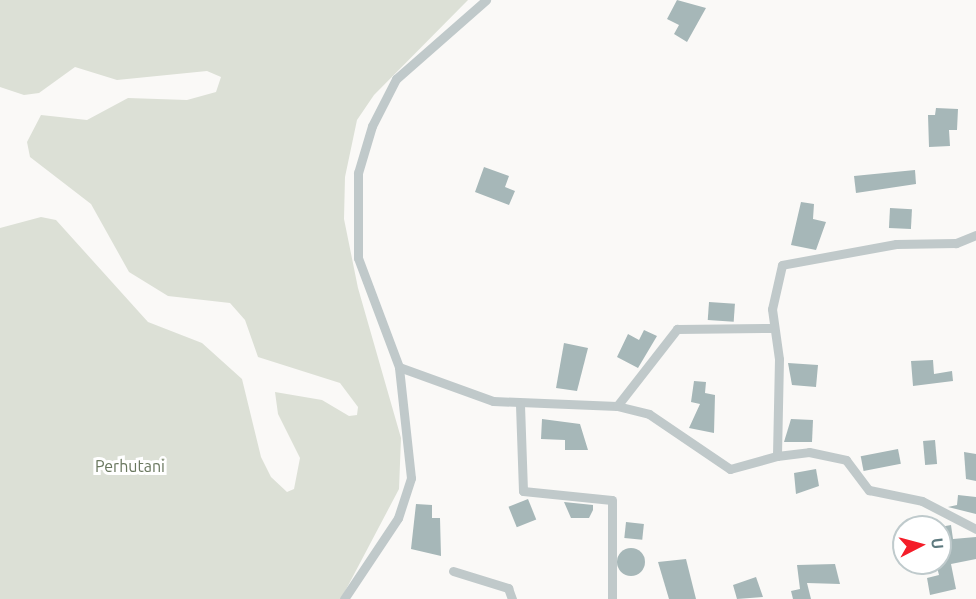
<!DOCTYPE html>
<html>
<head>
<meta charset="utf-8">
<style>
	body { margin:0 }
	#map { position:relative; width:976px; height:599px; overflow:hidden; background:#faf9f7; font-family:Ubuntu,sans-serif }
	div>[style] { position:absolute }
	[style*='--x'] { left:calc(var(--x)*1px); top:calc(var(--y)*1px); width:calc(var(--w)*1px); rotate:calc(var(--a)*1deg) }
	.green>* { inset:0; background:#dce0d6 }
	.building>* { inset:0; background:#a6b7b8; transform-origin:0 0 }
	.round { border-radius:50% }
	.minor>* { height:9px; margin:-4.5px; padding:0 4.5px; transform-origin:4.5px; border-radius:4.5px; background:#c0c9ca }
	span { translate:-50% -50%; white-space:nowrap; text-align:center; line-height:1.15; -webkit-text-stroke:6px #fff; paint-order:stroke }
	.park-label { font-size:16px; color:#69775e }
	.north { position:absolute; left:892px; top:515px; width:60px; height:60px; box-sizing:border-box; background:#fff; border:2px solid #bfcacc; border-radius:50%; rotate:84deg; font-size:16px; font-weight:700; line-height:24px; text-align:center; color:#5e7a7f }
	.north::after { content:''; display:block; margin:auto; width:21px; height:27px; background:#f41d29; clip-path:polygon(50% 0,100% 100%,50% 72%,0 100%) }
</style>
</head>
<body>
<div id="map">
	<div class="green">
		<div style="clip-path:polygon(0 0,468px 0,374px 95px,357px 120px,345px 177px,344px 219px,358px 288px,401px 438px,399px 489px,341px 599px,0 599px,0 228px,41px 217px,56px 220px,148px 322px,202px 343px,242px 379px,261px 457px,271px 477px,287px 492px,294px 489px,300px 458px,278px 414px,275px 392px,322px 400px,349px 416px,357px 415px,358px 407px,340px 383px,258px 357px,245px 320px,230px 303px,168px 296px,129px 272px,91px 204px,30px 157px,27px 142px,41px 115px,87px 120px,128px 98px,187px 100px,216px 92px,221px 77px,207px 71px,117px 80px,75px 67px,39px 93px,24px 95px,0 87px)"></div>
	</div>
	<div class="building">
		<div style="clip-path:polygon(677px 0,706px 8px,687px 42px,674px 34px,679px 25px,667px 19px)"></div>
		<div style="clip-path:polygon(936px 108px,958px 109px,957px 130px,949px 130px,950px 146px,929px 147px,928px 115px,935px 115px)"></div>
		<div style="clip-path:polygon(484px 167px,509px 176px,505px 187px,515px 191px,509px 205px,475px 192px)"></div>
		<div style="clip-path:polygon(915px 170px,916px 184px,856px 193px,854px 176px)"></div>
		<div style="clip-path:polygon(801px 202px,814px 204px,813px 219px,826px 222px,816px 250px,791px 245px)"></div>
		<div style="left:890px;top:208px;width:22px;height:20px;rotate:3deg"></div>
		<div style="left:709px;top:302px;width:26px;height:18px;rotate:4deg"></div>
		<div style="clip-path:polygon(644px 330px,657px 336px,638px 368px,617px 357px,628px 334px,639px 340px)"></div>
		<div style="clip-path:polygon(564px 343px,588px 348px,577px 391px,556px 388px)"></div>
		<div style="clip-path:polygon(933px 360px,934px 374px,952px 371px,953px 381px,913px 386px,911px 361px)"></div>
		<div style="clip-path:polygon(788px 363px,818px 365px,816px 387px,792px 385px)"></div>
		<div style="clip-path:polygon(694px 381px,706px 382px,705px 393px,715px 395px,714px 433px,689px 428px,700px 404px,691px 402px)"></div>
		<div style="clip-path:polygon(542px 419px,580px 424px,588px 450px,565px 450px,565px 440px,541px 439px)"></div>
		<div style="clip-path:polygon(791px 419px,813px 420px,812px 442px,784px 442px)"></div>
		<div style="left:935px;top:440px;width:24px;height:12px;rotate:85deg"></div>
		<div style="left:898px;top:449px;width:15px;height:38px;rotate:79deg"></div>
		<div style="clip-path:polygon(964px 452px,976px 454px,976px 481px,966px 479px)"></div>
		<div style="clip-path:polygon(816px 469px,819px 486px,796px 494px,794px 473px)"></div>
		<div style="clip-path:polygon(958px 495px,976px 497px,976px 514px,948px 507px,957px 505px)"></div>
		<div style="left:528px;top:499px;width:22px;height:21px;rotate:68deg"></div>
		<div style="clip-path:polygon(564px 502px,593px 505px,593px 510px,589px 518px,571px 518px)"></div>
		<div style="clip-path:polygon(416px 504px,432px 505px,432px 518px,440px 518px,441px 556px,411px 549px)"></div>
		<div style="left:626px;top:522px;width:18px;height:16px;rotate:6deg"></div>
		<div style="clip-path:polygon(951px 525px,953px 539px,976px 537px,976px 559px,951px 564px,956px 589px,930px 595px,927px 578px,939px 575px,936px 563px,943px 552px,940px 527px)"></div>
		<div class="round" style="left:617px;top:548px;width:28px;height:28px"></div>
		<div style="clip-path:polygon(686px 559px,696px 599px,669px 599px,658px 562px)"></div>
		<div style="clip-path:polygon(835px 564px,840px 584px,807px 583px,811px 599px,793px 599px,791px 591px,800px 589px,797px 565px)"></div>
		<div style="clip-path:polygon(756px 577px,763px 597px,737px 599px,733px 585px)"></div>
	</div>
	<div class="minor">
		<div style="--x:976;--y:235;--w:22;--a:158"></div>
		<div style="--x:956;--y:243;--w:60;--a:179"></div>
		<div style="--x:896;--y:244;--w:116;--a:169.6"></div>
		<div style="--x:782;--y:265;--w:45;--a:102.8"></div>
		<div style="--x:772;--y:309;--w:50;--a:82"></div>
		<div style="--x:779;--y:359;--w:97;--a:91.2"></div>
		<div style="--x:777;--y:456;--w:32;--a:-7"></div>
		<div style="--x:809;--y:452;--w:38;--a:12"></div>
		<div style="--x:846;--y:460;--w:38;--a:53"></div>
		<div style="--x:869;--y:490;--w:54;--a:11.7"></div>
		<div style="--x:922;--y:501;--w:61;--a:27.4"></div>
		<div style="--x:399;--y:367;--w:100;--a:19.9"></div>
		<div style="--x:493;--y:401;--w:124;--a:2.3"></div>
		<div style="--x:617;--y:406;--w:33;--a:14"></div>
		<div style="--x:649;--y:414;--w:98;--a:34.2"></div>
		<div style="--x:730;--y:469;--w:49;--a:-15.5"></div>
		<div style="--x:520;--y:405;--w:86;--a:88"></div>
		<div style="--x:523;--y:491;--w:89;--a:5.8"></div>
		<div style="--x:612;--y:500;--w:99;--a:90"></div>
		<div style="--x:617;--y:406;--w:98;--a:-52.1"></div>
		<div style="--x:677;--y:329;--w:97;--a:-0.6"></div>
		<div style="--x:453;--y:571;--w:58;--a:17.2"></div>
		<div style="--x:508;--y:588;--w:12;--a:70"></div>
		<div style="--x:344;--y:599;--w:97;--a:-56.3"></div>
		<div style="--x:398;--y:518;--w:42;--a:-72"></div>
		<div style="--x:411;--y:478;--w:112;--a:-96.2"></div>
		<div style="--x:399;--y:367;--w:116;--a:-110.6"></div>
		<div style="--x:358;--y:258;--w:85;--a:-90"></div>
		<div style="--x:358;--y:173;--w:49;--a:-73.4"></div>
		<div style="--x:372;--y:126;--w:53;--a:-62.9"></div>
		<div style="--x:396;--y:79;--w:120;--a:-41.3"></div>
	</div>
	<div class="park-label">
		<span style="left:130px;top:466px">Perhutani</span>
	</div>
	<div class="north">U</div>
</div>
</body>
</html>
